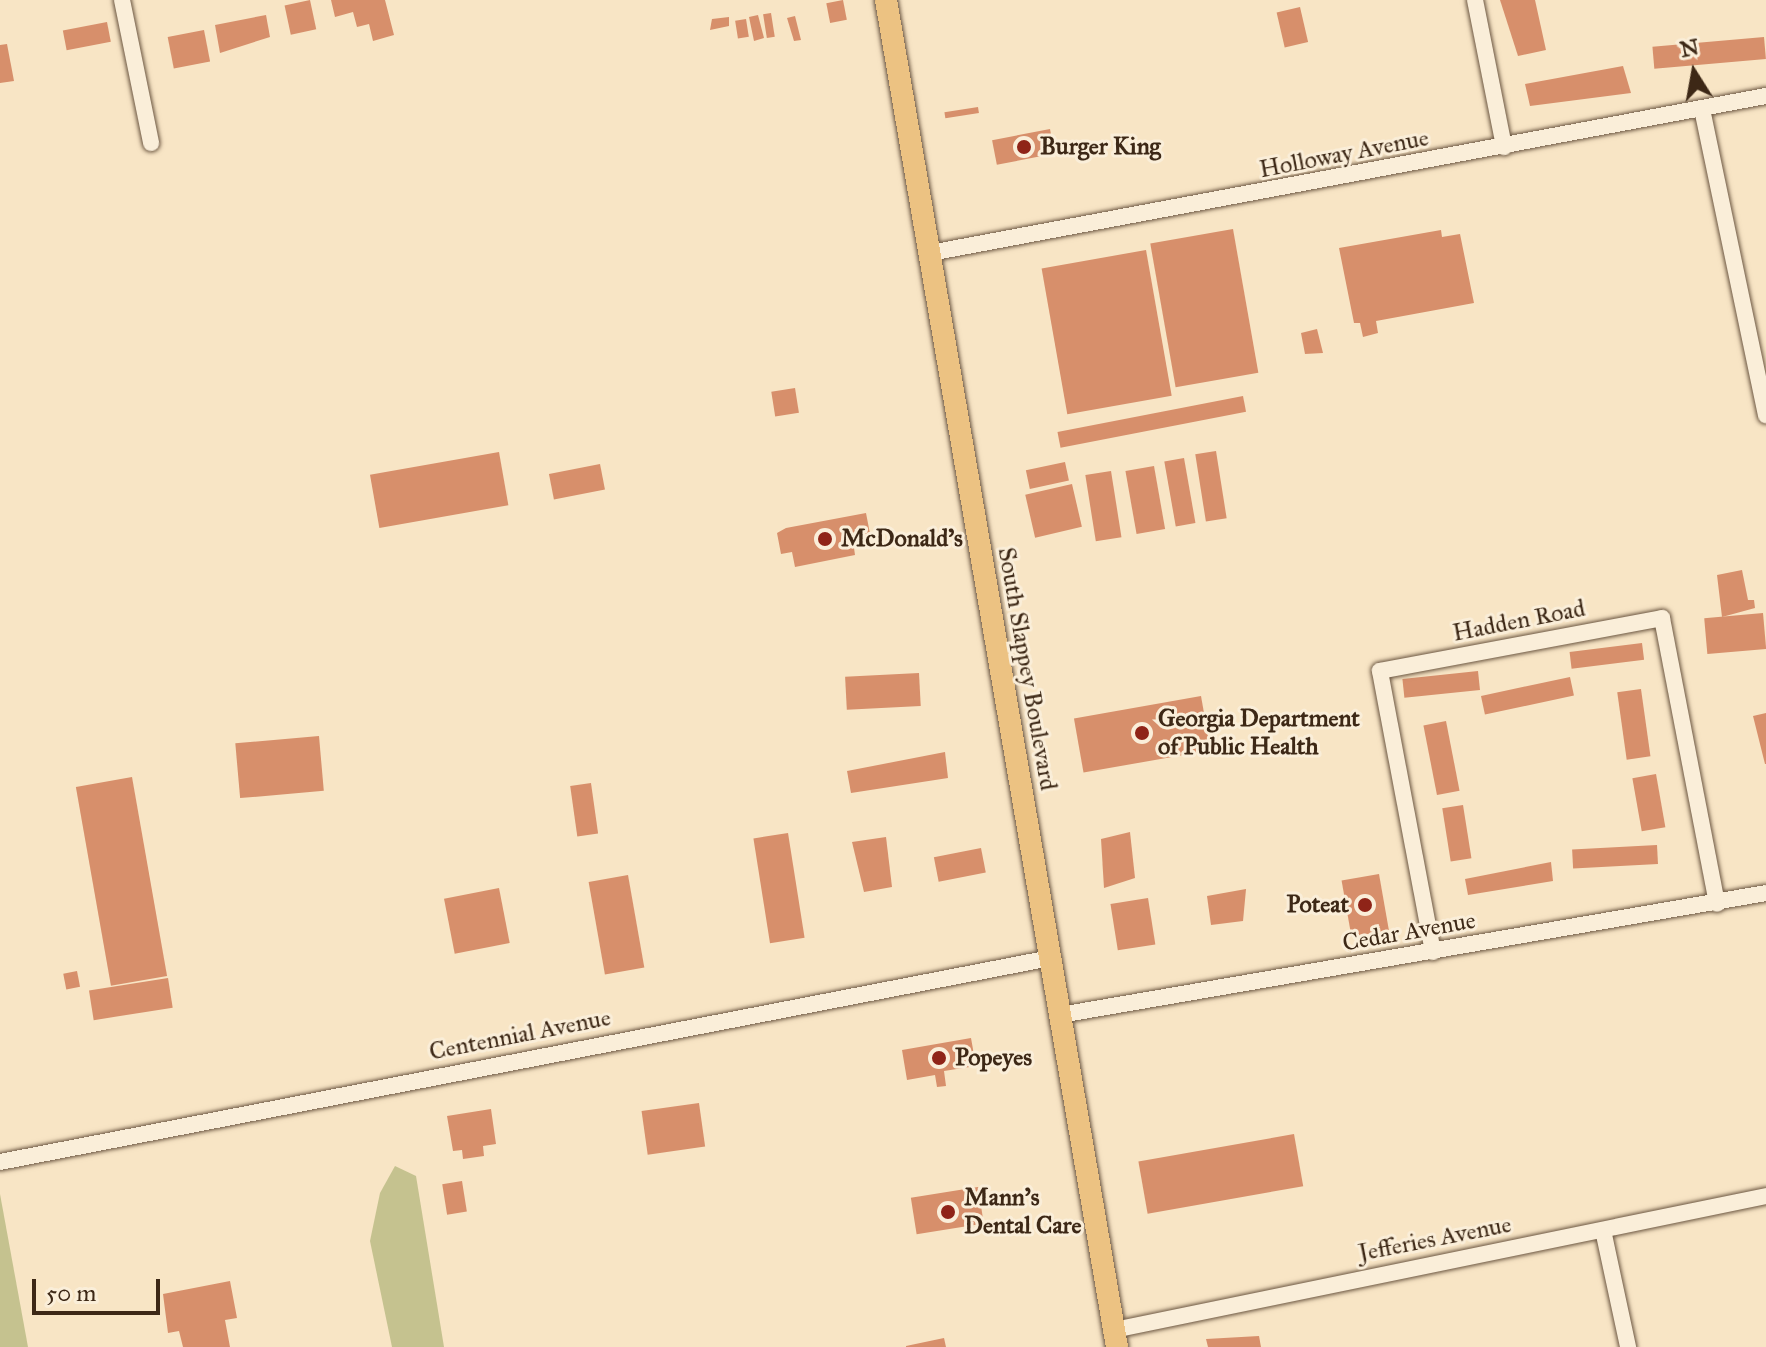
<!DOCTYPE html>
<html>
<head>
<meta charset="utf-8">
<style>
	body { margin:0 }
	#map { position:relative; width:1766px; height:1347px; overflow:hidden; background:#f8e5c5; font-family:"IM FELL Great Primer",serif }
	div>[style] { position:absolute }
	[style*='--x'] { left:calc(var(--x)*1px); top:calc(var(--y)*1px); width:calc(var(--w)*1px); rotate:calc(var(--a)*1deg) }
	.green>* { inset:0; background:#c5c28f }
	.building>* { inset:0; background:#d78f6b; transform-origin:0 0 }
	.roads { filter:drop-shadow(0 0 2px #6c5742) drop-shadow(0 0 2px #6c5742) }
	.minor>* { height:16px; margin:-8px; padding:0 8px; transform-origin:8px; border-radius:8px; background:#faeed9 }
	.major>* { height:22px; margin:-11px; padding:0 11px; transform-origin:11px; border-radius:11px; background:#ecc282 }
	.dots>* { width:22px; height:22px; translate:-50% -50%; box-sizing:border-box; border:4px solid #faeed9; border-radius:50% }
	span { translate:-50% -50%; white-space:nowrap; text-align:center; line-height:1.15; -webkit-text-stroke:6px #faeed9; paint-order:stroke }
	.poi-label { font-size:24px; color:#3d2816; font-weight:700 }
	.left { translate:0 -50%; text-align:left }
	.right { translate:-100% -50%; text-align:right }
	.street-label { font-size:24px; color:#3d2816 }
	.north { position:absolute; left:1654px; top:32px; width:80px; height:80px; -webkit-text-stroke:6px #faeed9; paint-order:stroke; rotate:349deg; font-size:22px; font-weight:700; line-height:32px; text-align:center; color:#3d2816 }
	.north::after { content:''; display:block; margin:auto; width:28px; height:36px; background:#3d2816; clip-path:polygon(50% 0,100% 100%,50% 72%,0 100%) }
	.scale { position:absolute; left:32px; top:1279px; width:128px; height:36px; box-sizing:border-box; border:4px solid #3d2816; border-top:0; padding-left:10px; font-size:24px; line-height:28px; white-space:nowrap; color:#3d2816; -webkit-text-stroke:6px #faeed9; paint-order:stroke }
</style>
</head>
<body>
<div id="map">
	<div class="green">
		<div style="clip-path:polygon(395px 1166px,416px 1176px,444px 1347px,392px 1347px,370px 1241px,380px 1193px)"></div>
		<div style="clip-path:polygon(0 1194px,28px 1347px,0 1347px)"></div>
	</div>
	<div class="building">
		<div style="left:310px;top:0;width:30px;height:26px;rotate:78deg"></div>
		<div style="clip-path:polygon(331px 0,385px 0,394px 35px,373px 41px,369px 24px,357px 27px,353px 12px,335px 17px)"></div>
		<div style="left:843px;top:0;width:20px;height:17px;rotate:79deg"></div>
		<div style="clip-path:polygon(1500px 0,1535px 0,1546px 50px,1518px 56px)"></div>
		<div style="left:1300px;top:7px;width:36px;height:24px;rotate:77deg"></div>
		<div style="left:771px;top:13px;width:24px;height:8px;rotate:81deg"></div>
		<div style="clip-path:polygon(266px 15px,270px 37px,220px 53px,215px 25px)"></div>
		<div style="clip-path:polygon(758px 15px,764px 38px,754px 41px,749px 17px)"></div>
		<div style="clip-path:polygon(795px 16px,801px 40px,794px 41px,787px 18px)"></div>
		<div style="clip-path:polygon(729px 17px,729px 26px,710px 30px,712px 19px)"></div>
		<div style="left:746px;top:19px;width:18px;height:11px;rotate:81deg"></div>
		<div style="left:107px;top:22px;width:20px;height:45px;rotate:79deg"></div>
		<div style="left:204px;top:30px;width:32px;height:37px;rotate:79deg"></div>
		<div style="left:1764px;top:37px;width:22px;height:112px;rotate:85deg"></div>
		<div style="clip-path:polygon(7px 44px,14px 81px,0 83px,0 45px)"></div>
		<div style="clip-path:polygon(1623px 66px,1631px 93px,1530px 106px,1525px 84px)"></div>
		<div style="left:978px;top:107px;width:6px;height:34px;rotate:81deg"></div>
		<div style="left:1050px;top:129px;width:25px;height:59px;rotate:79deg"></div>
		<div style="left:1233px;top:229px;width:146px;height:84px;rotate:80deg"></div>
		<div style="clip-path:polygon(1441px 230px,1442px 237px,1460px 234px,1474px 303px,1376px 321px,1378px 333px,1363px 337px,1360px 323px,1354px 323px,1339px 248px)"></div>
		<div style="left:1146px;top:250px;width:148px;height:106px;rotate:80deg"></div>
		<div style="clip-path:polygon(1317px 329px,1323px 353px,1305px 354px,1301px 333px)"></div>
		<div style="left:795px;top:388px;width:25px;height:24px;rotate:81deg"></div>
		<div style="left:1243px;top:396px;width:16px;height:189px;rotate:79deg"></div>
		<div style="left:1216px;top:451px;width:68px;height:21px;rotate:81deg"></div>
		<div style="left:499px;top:452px;width:54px;height:131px;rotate:80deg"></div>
		<div style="left:1184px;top:458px;width:66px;height:20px;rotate:80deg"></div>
		<div style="left:1065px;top:462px;width:19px;height:40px;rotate:78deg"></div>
		<div style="left:600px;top:464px;width:26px;height:52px;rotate:79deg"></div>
		<div style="left:1154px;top:466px;width:64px;height:29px;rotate:80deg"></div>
		<div style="left:1111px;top:471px;width:67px;height:26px;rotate:81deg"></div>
		<div style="left:1072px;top:484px;width:44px;height:48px;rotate:77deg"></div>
		<div style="clip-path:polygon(866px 513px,872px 544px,854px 548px,855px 555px,795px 567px,792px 552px,781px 554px,777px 533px,786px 528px)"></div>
		<div style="clip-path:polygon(1742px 570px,1748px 600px,1754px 600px,1755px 608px,1722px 617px,1717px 575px)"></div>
		<div style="left:1763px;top:613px;width:36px;height:59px;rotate:85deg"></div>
		<div style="left:1642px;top:643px;width:17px;height:73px;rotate:83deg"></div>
		<div style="left:1478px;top:671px;width:19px;height:76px;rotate:84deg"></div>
		<div style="left:919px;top:673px;width:33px;height:74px;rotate:87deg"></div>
		<div style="left:1570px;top:677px;width:19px;height:91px;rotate:78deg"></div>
		<div style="left:1641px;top:689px;width:68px;height:24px;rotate:82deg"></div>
		<div style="left:1201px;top:696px;width:55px;height:129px;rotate:80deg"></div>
		<div style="clip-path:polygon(1766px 713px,1766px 764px,1765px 764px,1753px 716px)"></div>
		<div style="left:1446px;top:721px;width:71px;height:23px;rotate:79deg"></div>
		<div style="left:319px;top:736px;width:55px;height:84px;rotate:85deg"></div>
		<div style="clip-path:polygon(945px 752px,948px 778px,851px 793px,847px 771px)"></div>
		<div style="left:1656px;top:774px;width:54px;height:24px;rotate:80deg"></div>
		<div style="left:132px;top:777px;width:202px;height:57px;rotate:80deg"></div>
		<div style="left:591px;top:783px;width:51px;height:21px;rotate:82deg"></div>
		<div style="left:1463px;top:805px;width:54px;height:21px;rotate:81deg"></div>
		<div style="clip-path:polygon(1130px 832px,1135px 878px,1104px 888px,1101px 839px)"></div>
		<div style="left:788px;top:833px;width:106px;height:35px;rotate:81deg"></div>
		<div style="clip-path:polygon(886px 837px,892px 887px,864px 892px,852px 842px)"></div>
		<div style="left:1657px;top:845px;width:19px;height:85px;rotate:87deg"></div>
		<div style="left:981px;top:848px;width:25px;height:48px;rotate:79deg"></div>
		<div style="clip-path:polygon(1551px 862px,1553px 881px,1468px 895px,1465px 879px)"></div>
		<div style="left:1379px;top:874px;width:57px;height:38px;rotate:80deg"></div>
		<div style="left:628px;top:875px;width:94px;height:40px;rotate:80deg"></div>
		<div style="left:499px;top:888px;width:56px;height:56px;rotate:79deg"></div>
		<div style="clip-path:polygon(1246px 889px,1243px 921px,1211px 925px,1207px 896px)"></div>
		<div style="left:1148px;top:898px;width:47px;height:38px;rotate:81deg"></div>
		<div style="left:77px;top:971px;width:16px;height:14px;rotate:79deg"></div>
		<div style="left:168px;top:978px;width:30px;height:80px;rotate:81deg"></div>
		<div style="clip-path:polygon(971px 1038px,976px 1066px,944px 1071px,946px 1086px,937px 1087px,935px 1075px,907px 1080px,902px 1050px)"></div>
		<div style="left:699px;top:1103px;width:44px;height:58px;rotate:82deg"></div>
		<div style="clip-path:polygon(491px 1109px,496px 1144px,483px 1146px,484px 1156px,463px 1159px,462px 1150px,453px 1151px,447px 1116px)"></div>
		<div style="left:1294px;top:1134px;width:53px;height:158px;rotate:80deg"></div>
		<div style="left:462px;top:1181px;width:31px;height:20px;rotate:81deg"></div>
		<div style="left:978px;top:1187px;width:37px;height:68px;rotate:81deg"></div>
		<div style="clip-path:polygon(230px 1281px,237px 1318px,225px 1320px,230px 1347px,183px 1347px,179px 1331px,168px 1333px,163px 1294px)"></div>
		<div style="clip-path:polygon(1259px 1336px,1261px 1347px,1208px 1347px,1206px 1339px)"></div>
		<div style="clip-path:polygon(944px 1338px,946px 1347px,906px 1347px,906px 1346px)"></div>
	</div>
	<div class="roads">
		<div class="minor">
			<div style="--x:122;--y:0;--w:146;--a:78.5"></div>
			<div style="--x:1475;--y:0;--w:150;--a:78.8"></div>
			<div style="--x:1702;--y:109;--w:313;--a:78.2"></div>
			<div style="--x:930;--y:253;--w:851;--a:-10.64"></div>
			<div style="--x:1433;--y:952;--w:286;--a:-100.7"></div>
			<div style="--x:1380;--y:671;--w:287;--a:-10.6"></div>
			<div style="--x:1662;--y:618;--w:291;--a:79.1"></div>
			<div style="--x:1060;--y:1015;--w:716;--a:-9.8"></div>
			<div style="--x:0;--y:1162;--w:1070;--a:-10.99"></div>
			<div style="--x:1603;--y:1230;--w:120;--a:77.9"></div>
			<div style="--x:1114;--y:1330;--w:666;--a:-11.61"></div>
		</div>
		<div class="major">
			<div style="--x:886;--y:0;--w:1367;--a:80.27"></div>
		</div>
	</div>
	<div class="dots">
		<div style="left:1024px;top:147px;background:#8f2418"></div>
		<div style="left:825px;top:539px;background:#8f2418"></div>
		<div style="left:1142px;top:733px;background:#8f2418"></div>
		<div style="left:1365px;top:905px;background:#8f2418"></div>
		<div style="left:939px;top:1058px;background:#8f2418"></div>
		<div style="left:948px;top:1212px;background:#8f2418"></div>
	</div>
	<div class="poi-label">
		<span class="left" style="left:1040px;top:147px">Burger King</span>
		<span class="left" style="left:841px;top:539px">McDonald's</span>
		<span class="left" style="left:1158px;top:733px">Georgia Department<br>of Public Health</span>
		<span class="right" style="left:1349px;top:905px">Poteat</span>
		<span class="left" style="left:955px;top:1058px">Popeyes</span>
		<span class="left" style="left:964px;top:1212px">Mann's<br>Dental Care</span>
	</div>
	<div class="street-label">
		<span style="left:1344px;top:154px;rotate:-11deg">Holloway Avenue</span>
		<span style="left:1519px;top:621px;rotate:-11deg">Hadden Road</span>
		<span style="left:1027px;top:669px;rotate:80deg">South Slappey Boulevard</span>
		<span style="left:1409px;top:932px;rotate:-10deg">Cedar Avenue</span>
		<span style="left:520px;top:1035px;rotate:-11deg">Centennial Avenue</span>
		<span style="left:1435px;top:1239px;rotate:-11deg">Jefferies Avenue</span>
	</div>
	<div class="north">N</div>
	<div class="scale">50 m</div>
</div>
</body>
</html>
